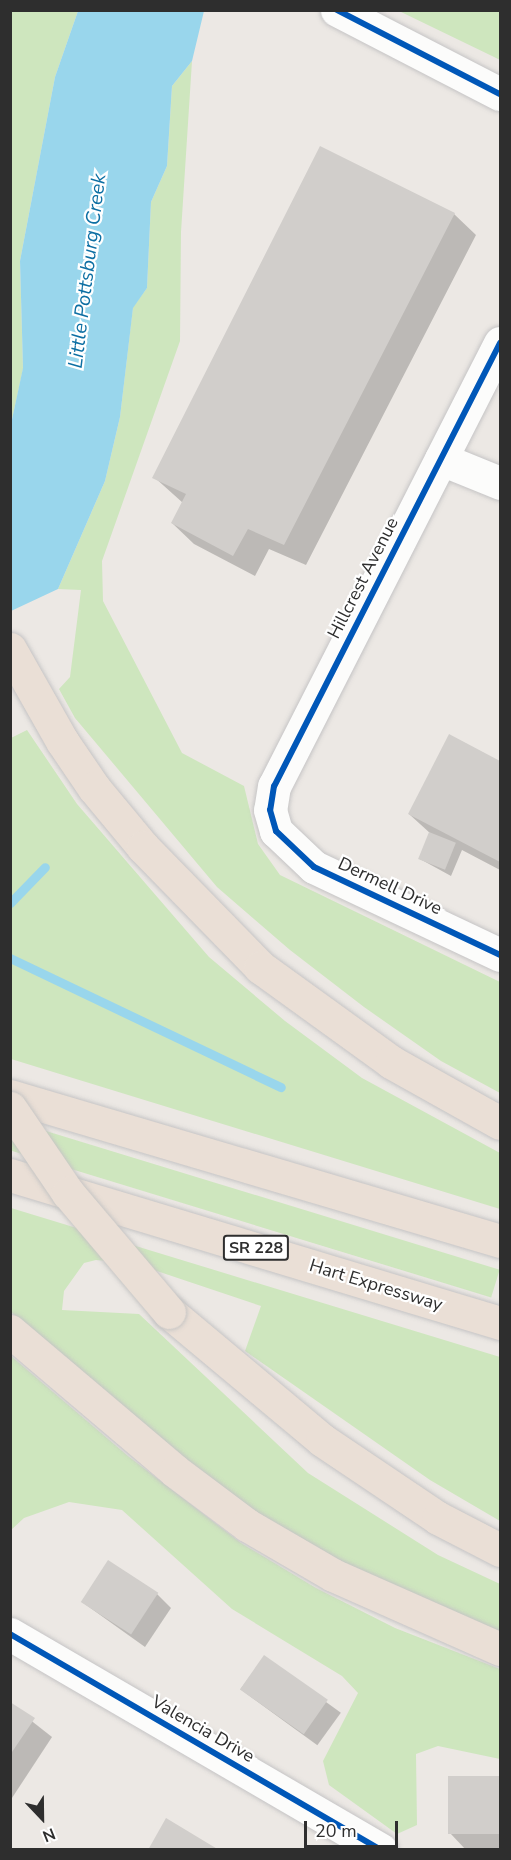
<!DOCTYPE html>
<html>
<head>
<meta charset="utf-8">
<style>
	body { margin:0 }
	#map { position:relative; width:511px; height:1860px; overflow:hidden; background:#ece8e4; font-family:"Nunito Sans",sans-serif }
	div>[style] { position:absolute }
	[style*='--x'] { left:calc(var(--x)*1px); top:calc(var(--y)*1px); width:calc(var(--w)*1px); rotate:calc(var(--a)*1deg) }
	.green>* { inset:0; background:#cee6be; transform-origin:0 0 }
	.water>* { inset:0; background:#99d6ec }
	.shadow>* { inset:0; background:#0003; transform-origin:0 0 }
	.stream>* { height:9px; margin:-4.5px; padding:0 4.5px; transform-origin:4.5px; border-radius:4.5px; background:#99d6ec }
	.building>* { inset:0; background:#d1cecb; transform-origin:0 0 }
	.roads { filter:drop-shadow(0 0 2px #c5c4c5) drop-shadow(0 0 2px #c5c4c5) }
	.minor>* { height:33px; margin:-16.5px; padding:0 16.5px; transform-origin:16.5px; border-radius:16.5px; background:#fcfcfb }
	.highway>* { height:33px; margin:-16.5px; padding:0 16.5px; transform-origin:16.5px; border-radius:16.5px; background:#eadfd6 }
	.bridges { filter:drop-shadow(0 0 2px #c6c5c4) drop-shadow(0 0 2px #c6c5c4) }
	.highway-bridge>* { height:33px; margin:-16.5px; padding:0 16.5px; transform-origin:16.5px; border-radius:16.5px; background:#eadfd6 }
	.cycleway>* { height:6px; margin:-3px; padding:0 3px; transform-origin:3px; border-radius:3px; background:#0057b8 }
	span { translate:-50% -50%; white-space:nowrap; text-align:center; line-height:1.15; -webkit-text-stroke:4.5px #fff; paint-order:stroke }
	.shield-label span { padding:2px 4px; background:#fff; border:2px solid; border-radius:4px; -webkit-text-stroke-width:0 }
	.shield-label { font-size:16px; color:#2e2e2e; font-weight:700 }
	.street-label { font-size:18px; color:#2e2e2e }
	.water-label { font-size:20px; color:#0d6fa3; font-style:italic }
	.frame { position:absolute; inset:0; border:12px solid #2e2e2e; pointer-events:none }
	.north { position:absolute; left:12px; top:1788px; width:60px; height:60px; -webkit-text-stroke:4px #fff; paint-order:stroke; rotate:158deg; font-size:16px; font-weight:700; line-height:24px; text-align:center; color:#2e2e2e }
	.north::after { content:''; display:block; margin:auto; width:21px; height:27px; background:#2e2e2e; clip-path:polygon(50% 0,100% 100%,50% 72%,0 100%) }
	.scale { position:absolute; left:304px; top:1821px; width:94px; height:27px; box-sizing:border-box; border:3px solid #2e2e2e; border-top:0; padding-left:8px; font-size:18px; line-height:21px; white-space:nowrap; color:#2e2e2e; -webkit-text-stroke:4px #fff; paint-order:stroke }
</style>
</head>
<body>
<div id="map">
	<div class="green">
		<div style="clip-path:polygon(11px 11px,78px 11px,55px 77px,20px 261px,23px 369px,11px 424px)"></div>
		<div style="clip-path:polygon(399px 11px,500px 11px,500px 60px,492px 56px)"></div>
		<div style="clip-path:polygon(192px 61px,181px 232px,180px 341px,102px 561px,103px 601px,182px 753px,244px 786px,258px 844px,280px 875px,500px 982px,500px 1093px,441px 1061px,364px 1007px,290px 950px,217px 887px,75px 718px,59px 689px,70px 677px,81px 590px,58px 589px,105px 481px,120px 417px,133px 307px,147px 288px,151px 202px,167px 166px,172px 86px)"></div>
		<div style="clip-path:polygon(27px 730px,77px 804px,209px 957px,285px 1021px,362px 1078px,500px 1153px,500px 1209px,11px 1059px,11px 738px)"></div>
		<div style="left:10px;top:1120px;width:512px;height:29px;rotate:17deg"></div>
		<div style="clip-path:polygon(11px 1208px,500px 1357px,500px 1521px,430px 1480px,245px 1351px,261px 1306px,133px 1263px,96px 1260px,84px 1263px,64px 1291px,62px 1310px,139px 1314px,308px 1473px,438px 1555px,500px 1584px,500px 1635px,364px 1578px,216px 1488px,92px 1383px,11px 1312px)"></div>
		<div style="clip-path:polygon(11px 1356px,128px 1456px,241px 1543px,316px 1588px,395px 1628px,500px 1669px,500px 1759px,438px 1746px,416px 1754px,417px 1825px,397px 1834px,329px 1785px,323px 1761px,358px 1693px,342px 1676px,232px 1609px,122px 1510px,69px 1502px,24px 1518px,11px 1530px)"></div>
	</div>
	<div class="water">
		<div style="clip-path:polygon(78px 11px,204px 11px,192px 61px,172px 86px,167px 166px,151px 202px,147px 288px,133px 308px,120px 417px,105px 481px,58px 589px,11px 611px,11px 424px,23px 368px,20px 261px,55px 77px)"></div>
	</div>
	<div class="shadow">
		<div style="clip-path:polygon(454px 214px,476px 235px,306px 565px,269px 549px,255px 576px,194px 544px,172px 523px,183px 503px,154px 477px)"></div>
		<div style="clip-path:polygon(450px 736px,500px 763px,500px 870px,462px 850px,451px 876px,420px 859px,431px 834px,409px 814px)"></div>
		<div style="clip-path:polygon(157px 1594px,171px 1608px,145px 1647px,82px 1602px)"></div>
		<div style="left:264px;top:1657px;width:95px;height:40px;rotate:36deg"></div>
		<div style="clip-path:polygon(10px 1704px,52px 1737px,10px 1801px)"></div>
		<div style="clip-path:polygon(449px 1778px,500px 1778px,500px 1850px,466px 1850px,450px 1833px)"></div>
	</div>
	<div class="stream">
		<div style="--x:10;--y:903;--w:50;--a:-45.8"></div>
		<div style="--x:10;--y:958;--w:300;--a:25.5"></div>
	</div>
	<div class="building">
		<div style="clip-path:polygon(320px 146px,455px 213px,284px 545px,248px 529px,233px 556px,171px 523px,186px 494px,152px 478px)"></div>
		<div style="clip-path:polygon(449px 734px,500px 761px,500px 862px,408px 814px)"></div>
		<div style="left:429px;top:832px;width:29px;height:29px;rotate:22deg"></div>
		<div style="left:108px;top:1560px;width:60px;height:50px;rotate:33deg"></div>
		<div style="left:264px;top:1655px;width:78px;height:42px;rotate:35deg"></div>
		<div style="clip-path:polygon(10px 1702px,35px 1718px,10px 1755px)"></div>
		<div style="left:448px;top:1776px;width:52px;height:58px"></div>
		<div style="clip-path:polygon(166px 1818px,219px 1850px,148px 1850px)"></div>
	</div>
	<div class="roads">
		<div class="minor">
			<div style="--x:337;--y:10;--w:183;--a:27.3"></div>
			<div style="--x:500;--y:343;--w:497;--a:117"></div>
			<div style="--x:274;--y:786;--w:24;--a:99"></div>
			<div style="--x:270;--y:810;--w:22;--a:74"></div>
			<div style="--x:276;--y:831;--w:52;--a:43.5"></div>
			<div style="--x:314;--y:867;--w:206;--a:25.3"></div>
			<div style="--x:441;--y:459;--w:64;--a:22.1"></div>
			<div style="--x:10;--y:1634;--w:429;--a:30.2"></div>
		</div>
		<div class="highway">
			<div style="--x:10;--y:649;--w:106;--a:60.5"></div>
			<div style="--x:62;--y:741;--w:57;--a:55.8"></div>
			<div style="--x:94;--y:788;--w:77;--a:50.3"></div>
			<div style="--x:143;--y:847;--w:168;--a:45.7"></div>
			<div style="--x:260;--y:967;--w:162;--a:35.9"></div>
			<div style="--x:391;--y:1062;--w:125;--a:29.2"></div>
			<div style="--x:10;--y:1096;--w:511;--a:16.48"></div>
			<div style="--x:10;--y:1175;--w:512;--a:16.81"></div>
			<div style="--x:169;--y:1312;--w:199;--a:39.9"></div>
			<div style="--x:322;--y:1440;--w:140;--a:33.9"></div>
			<div style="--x:438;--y:1518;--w:70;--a:27.3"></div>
			<div style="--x:10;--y:1331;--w:216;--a:40.3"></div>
			<div style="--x:175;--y:1471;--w:90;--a:36.9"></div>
			<div style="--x:247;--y:1525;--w:99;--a:30.2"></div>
			<div style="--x:333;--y:1575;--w:183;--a:23.9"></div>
		</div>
	</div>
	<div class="bridges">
		<div class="highway-bridge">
			<div style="--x:10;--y:1108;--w:103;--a:55.7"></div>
			<div style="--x:68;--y:1193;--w:156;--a:49.7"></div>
		</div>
	</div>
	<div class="cycleway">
		<div style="--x:337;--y:10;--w:183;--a:27.3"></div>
		<div style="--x:500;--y:343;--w:497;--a:117"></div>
		<div style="--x:274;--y:786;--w:24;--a:99"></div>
		<div style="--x:270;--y:810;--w:22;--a:74"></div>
		<div style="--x:276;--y:831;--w:52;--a:43.5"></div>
		<div style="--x:314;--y:867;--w:206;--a:25.3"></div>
		<div style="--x:10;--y:1634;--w:429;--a:30.2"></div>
	</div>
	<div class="shield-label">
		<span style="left:256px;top:1248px">SR 228</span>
	</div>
	<div class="street-label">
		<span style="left:363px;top:578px;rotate:-63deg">Hillcrest Avenue</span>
		<span style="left:390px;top:886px;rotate:25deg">Dermell Drive</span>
		<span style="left:376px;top:1285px;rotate:17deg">Hart Expressway</span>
		<span style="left:203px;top:1729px;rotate:30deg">Valencia Drive</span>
	</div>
	<div class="water-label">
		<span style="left:87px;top:271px;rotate:-83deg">Little Pottsburg Creek</span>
	</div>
	<div class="frame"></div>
	<div class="north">N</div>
	<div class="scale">20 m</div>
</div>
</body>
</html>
